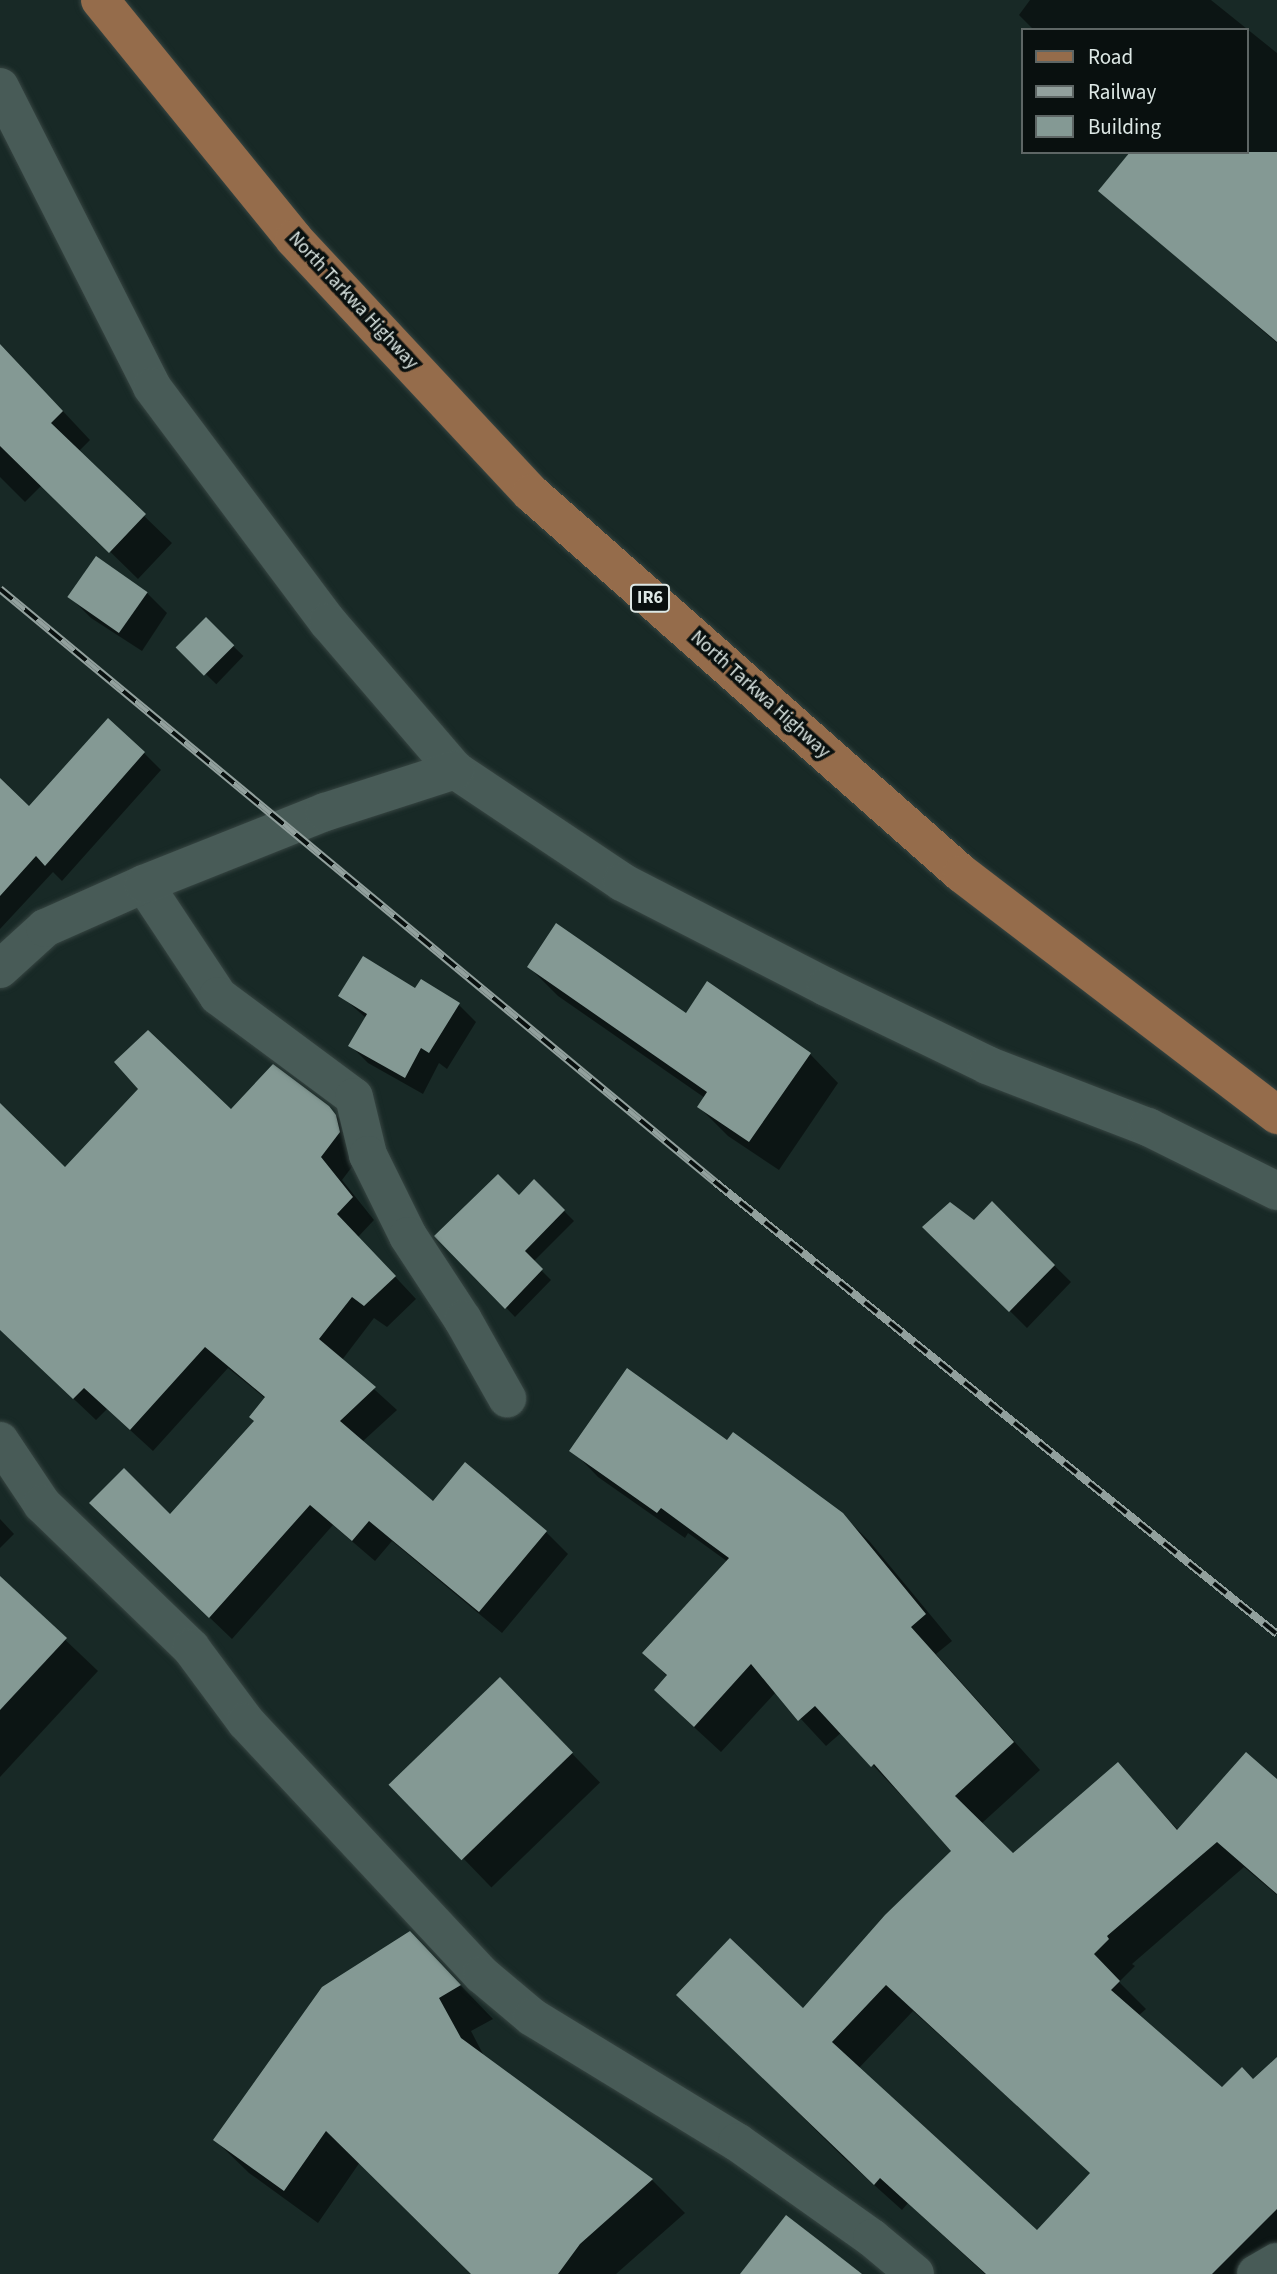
<!DOCTYPE html>
<html>
<head>
<meta charset="utf-8">
<style>
	body { margin:0 }
	#map { position:relative; width:1277px; height:2274px; overflow:hidden; background:#182926; font-family:"Source Sans 3",sans-serif }
	div>[style] { position:absolute }
	[style*='--x'] { left:calc(var(--x)*1px); top:calc(var(--y)*1px); width:calc(var(--w)*1px); rotate:calc(var(--a)*1deg) }
	.shadow>* { inset:0; background:#0007; transform-origin:0 0 }
	.building>* { inset:0; background:#849994; transform-origin:0 0 }
	.roads { filter:drop-shadow(0 0 2px #374542) drop-shadow(0 0 2px #374542) }
	.minor>* { height:38px; margin:-19px; padding:0 19px; transform-origin:19px; border-radius:19px; background:#485b57 }
	.primary>* { height:38px; margin:-19px; padding:0 19px; transform-origin:19px; border-radius:19px; background:#956c4b }
	.rail>* { height:8px; margin-top:-4px; transform-origin:0; background:repeating-linear-gradient(90deg,#09100f 0 16px,#92a09d 0 32px); box-sizing:border-box; border-block:2px solid #92a09d }
	span { translate:-50% -50%; white-space:nowrap; text-align:center; line-height:1.15; -webkit-text-stroke:7px #09100f; paint-order:stroke }
	.shield-label span { padding:2px 5px; background:#09100f; border:2px solid; border-radius:5px; -webkit-text-stroke-width:0 }
	.shield-label { font-size:18px; color:#dde8e5; font-weight:700 }
	.street-label { font-size:19px; color:#dde8e5 }
	.legend { position:absolute; left:1021px; top:28px; width:228px; height:126px; box-sizing:border-box; background:#09100f; border:2px solid #5e6665; margin:0; padding:9px 12px; list-style:none; font-size:21px; color:#dde8e5 }
	.legend li { display:flex; align-items:center; gap:14px; height:35px }
	.legend b { width:35px; border:2px solid #5e6665 }
</style>
</head>
<body>
<div id="map">
	<div class="shadow">
		<div style="clip-path:polygon(1030px 0,1211px 0,1277px 53px,1277px 343px,1100px 191px,1247px 152px,1247px 30px,1034px 30px,1019px 15px)"></div>
		<div style="clip-path:polygon(0 344px,90px 440px,78px 452px,172px 543px,138px 579px,42px 485px,25px 502px,0 477px)"></div>
		<div style="clip-path:polygon(147px 593px,167px 613px,142px 651px,91px 618px,71px 598px)"></div>
		<div style="left:206px;top:620px;width:52px;height:39px;rotate:44deg"></div>
		<div style="clip-path:polygon(144px 753px,161px 770px,62px 881px,53px 872px,0 929px,0 780px,29px 809px)"></div>
		<div style="clip-path:polygon(529px 967px,810px 1054px,838px 1083px,779px 1170px,728px 1136px,699px 1107px,705px 1098px,558px 996px)"></div>
		<div style="clip-path:polygon(415px 991px,459px 1005px,476px 1022px,447px 1069px,439px 1063px,423px 1094px,368px 1063px,350px 1045px,366px 1018px,340px 995px)"></div>
		<div style="clip-path:polygon(0 1106px,65px 1170px,231px 1111px,328px 1107px,351px 1130px,361px 1155px,342px 1180px,374px 1220px,358px 1237px,416px 1299px,387px 1327px,374px 1318px,342px 1360px,397px 1410px,362px 1442px,433px 1503px,546px 1532px,568px 1554px,502px 1633px,392px 1541px,375px 1561px,333px 1525px,232px 1639px,113px 1525px,170px 1516px,256px 1421px,266px 1399px,228px 1368px,153px 1451px,107px 1409px,96px 1420px,0 1329px)"></div>
		<div style="clip-path:polygon(534px 1181px,574px 1221px,533px 1262px,551px 1280px,515px 1317px,437px 1236px,519px 1197px)"></div>
		<div style="clip-path:polygon(992px 1204px,1071px 1282px,1027px 1328px,925px 1227px,974px 1222px)"></div>
		<div style="clip-path:polygon(evenodd,728px 1442px,842px 1514px,870px 1542px,952px 1641px,936px 1654px,1040px 1770px,981px 1824px,1013px 1856px,1118px 1764px,1179px 1831px,1277px 1781px,1277px 1895px,1244px 1867px,1132px 1964px,1135px 1966px,1119px 1982px,1146px 2009px,1138px 2016px,1222px 2089px,1253px 2081px,1277px 2059px,1277px 2262px,1265px 2274px,985px 2274px,908px 2203px,902px 2210px,843px 2157px,678px 1994px,803px 2011px,953px 1851px,842px 1732px,826px 1746px,776px 1692px,721px 1752px,683px 1717px,668px 1677px,644px 1653px,728px 1562px,688px 1533px,685px 1538px,598px 1477px,572px 1450px,728px 1442px,913px 2011px,1092px 2174px,1037px 2232px,859px 2068px,913px 2011px)"></div>
		<div style="clip-path:polygon(0 1519px,14px 1534px,0 1548px)"></div>
		<div style="clip-path:polygon(0 1578px,98px 1671px,0 1777px)"></div>
		<div style="left:500px;top:1679px;width:144px;height:151px;rotate:46deg"></div>
		<div style="clip-path:polygon(443px 1967px,493px 2019px,471px 2031px,485px 2058px,652px 2180px,685px 2213px,616px 2274px,473px 2274px,360px 2162px,318px 2223px,249px 2173px,215px 2140px)"></div>
	</div>
	<div class="building">
		<div style="clip-path:polygon(1130px 152px,1277px 152px,1277px 342px,1098px 191px)"></div>
		<div style="clip-path:polygon(0 344px,63px 411px,51px 423px,146px 514px,109px 553px,0 446px)"></div>
		<div style="left:96px;top:556px;width:63px;height:50px;rotate:35deg"></div>
		<div style="left:206px;top:617px;width:40px;height:43px;rotate:45deg"></div>
		<div style="clip-path:polygon(108px 718px,145px 752px,45px 866px,36px 856px,0 896px,0 778px,29px 806px)"></div>
		<div style="clip-path:polygon(556px 923px,686px 1013px,707px 981px,811px 1053px,749px 1142px,697px 1107px,707px 1092px,527px 967px)"></div>
		<div style="clip-path:polygon(363px 956px,415px 988px,421px 979px,460px 1003px,429px 1053px,421px 1048px,405px 1078px,348px 1046px,367px 1014px,338px 996px)"></div>
		<div style="clip-path:polygon(148px 1030px,231px 1109px,273px 1064px,329px 1106px,336px 1115px,340px 1132px,321px 1157px,353px 1197px,337px 1214px,396px 1276px,364px 1306px,352px 1297px,319px 1339px,376px 1387px,340px 1421px,433px 1501px,465px 1462px,547px 1531px,479px 1612px,369px 1521px,352px 1541px,310px 1505px,209px 1618px,89px 1503px,124px 1468px,170px 1514px,254px 1421px,249px 1417px,265px 1397px,205px 1347px,130px 1430px,84px 1388px,73px 1399px,0 1330px,0 1103px,65px 1167px,138px 1089px,114px 1062px)"></div>
		<div style="clip-path:polygon(498px 1174px,519px 1195px,534px 1179px,565px 1210px,525px 1251px,543px 1269px,505px 1309px,434px 1236px)"></div>
		<div style="clip-path:polygon(992px 1201px,1055px 1265px,1009px 1312px,922px 1227px,950px 1202px,974px 1220px)"></div>
		<div style="clip-path:polygon(evenodd,627px 1368px,727px 1440px,733px 1432px,843px 1513px,926px 1614px,911px 1627px,1014px 1742px,955px 1796px,1013px 1853px,1118px 1762px,1177px 1830px,1246px 1752px,1277px 1779px,1277px 1894px,1217px 1842px,1107px 1936px,1109px 1939px,1094px 1954px,1120px 1981px,1111px 1990px,1222px 2087px,1242px 2067px,1253px 2079px,1277px 2057px,1277px 2209px,1212px 2274px,986px 2274px,880px 2178px,874px 2185px,676px 1995px,730px 1938px,803px 2008px,885px 1915px,951px 1851px,874px 1764px,871px 1767px,815px 1706px,798px 1721px,751px 1664px,694px 1727px,654px 1690px,667px 1675px,642px 1653px,729px 1558px,661px 1508px,657px 1513px,569px 1451px,627px 1368px,886px 1985px,1090px 2173px,1037px 2230px,832px 2042px,886px 1985px)"></div>
		<div style="clip-path:polygon(0 1576px,67px 1638px,0 1710px)"></div>
		<div style="left:500px;top:1677px;width:105px;height:155px;rotate:46deg"></div>
		<div style="clip-path:polygon(410px 1931px,461px 1985px,439px 1998px,461px 2038px,653px 2179px,580px 2244px,558px 2274px,471px 2274px,326px 2131px,284px 2191px,213px 2140px,322px 1987px)"></div>
		<div style="clip-path:polygon(786px 2215px,821px 2242px,862px 2274px,740px 2274px)"></div>
	</div>
	<div class="roads">
		<div class="minor">
			<div style="--x:0;--y:87;--w:336;--a:63.1"></div>
			<div style="--x:152;--y:387;--w:294;--a:53.2"></div>
			<div style="--x:328;--y:622;--w:195;--a:49.4"></div>
			<div style="--x:455;--y:770;--w:201;--a:33.8"></div>
			<div style="--x:622;--y:882;--w:229;--a:27.2"></div>
			<div style="--x:826;--y:987;--w:179;--a:25.8"></div>
			<div style="--x:987;--y:1065;--w:173;--a:21.1"></div>
			<div style="--x:1148;--y:1127;--w:144;--a:26.4"></div>
			<div style="--x:144;--y:884;--w:134;--a:56.5"></div>
			<div style="--x:218;--y:996;--w:169;--a:36.6"></div>
			<div style="--x:354;--y:1097;--w:60;--a:76.4"></div>
			<div style="--x:368;--y:1155;--w:90;--a:63.7"></div>
			<div style="--x:408;--y:1236;--w:100;--a:56.8"></div>
			<div style="--x:463;--y:1320;--w:90;--a:60.6"></div>
			<div style="--x:0;--y:969;--w:61;--a:-42.3"></div>
			<div style="--x:45;--y:928;--w:108;--a:-24"></div>
			<div style="--x:144;--y:884;--w:195;--a:-21.7"></div>
			<div style="--x:325;--y:812;--w:137;--a:-17.9"></div>
			<div style="--x:0;--y:1441;--w:76;--a:56.3"></div>
			<div style="--x:42;--y:1504;--w:207;--a:44"></div>
			<div style="--x:191;--y:1648;--w:92;--a:53.4"></div>
			<div style="--x:246;--y:1722;--w:346;--a:47"></div>
			<div style="--x:482;--y:1975;--w:65;--a:40"></div>
			<div style="--x:532;--y:2017;--w:240;--a:31.4"></div>
			<div style="--x:737;--y:2142;--w:166;--a:35.4"></div>
			<div style="--x:872;--y:2238;--w:56;--a:39.9"></div>
			<div style="--x:1256;--y:2274;--w:24;--a:-30"></div>
		</div>
		<div class="primary">
			<div style="--x:100;--y:0;--w:308;--a:50.9"></div>
			<div style="--x:294;--y:239;--w:347;--a:47"></div>
			<div style="--x:531;--y:493;--w:575;--a:41.48"></div>
			<div style="--x:962;--y:874;--w:397;--a:37.4"></div>
		</div>
	</div>
	<div class="rail">
		<div style="--x:0;--y:589;--w:929;--a:39.67"></div>
		<div style="--x:715;--y:1182;--w:721;--a:38.81"></div>
	</div>
	<div class="shield-label">
		<span style="left:650px;top:598px">IR6</span>
	</div>
	<div class="street-label">
		<span style="left:353px;top:301px;rotate:47deg">North Tarkwa Highway</span>
		<span style="left:760px;top:695px;rotate:42deg">North Tarkwa Highway</span>
	</div>
	<ul class="legend">
	<li><b style="height:9px;background:#956c4b"></b>Road</li>
	<li><b style="height:9px;background:#92a09d"></b>Railway</li>
	<li><b style="height:19px;background:#849994"></b>Building</li>
	</ul>
</div>
</body>
</html>
